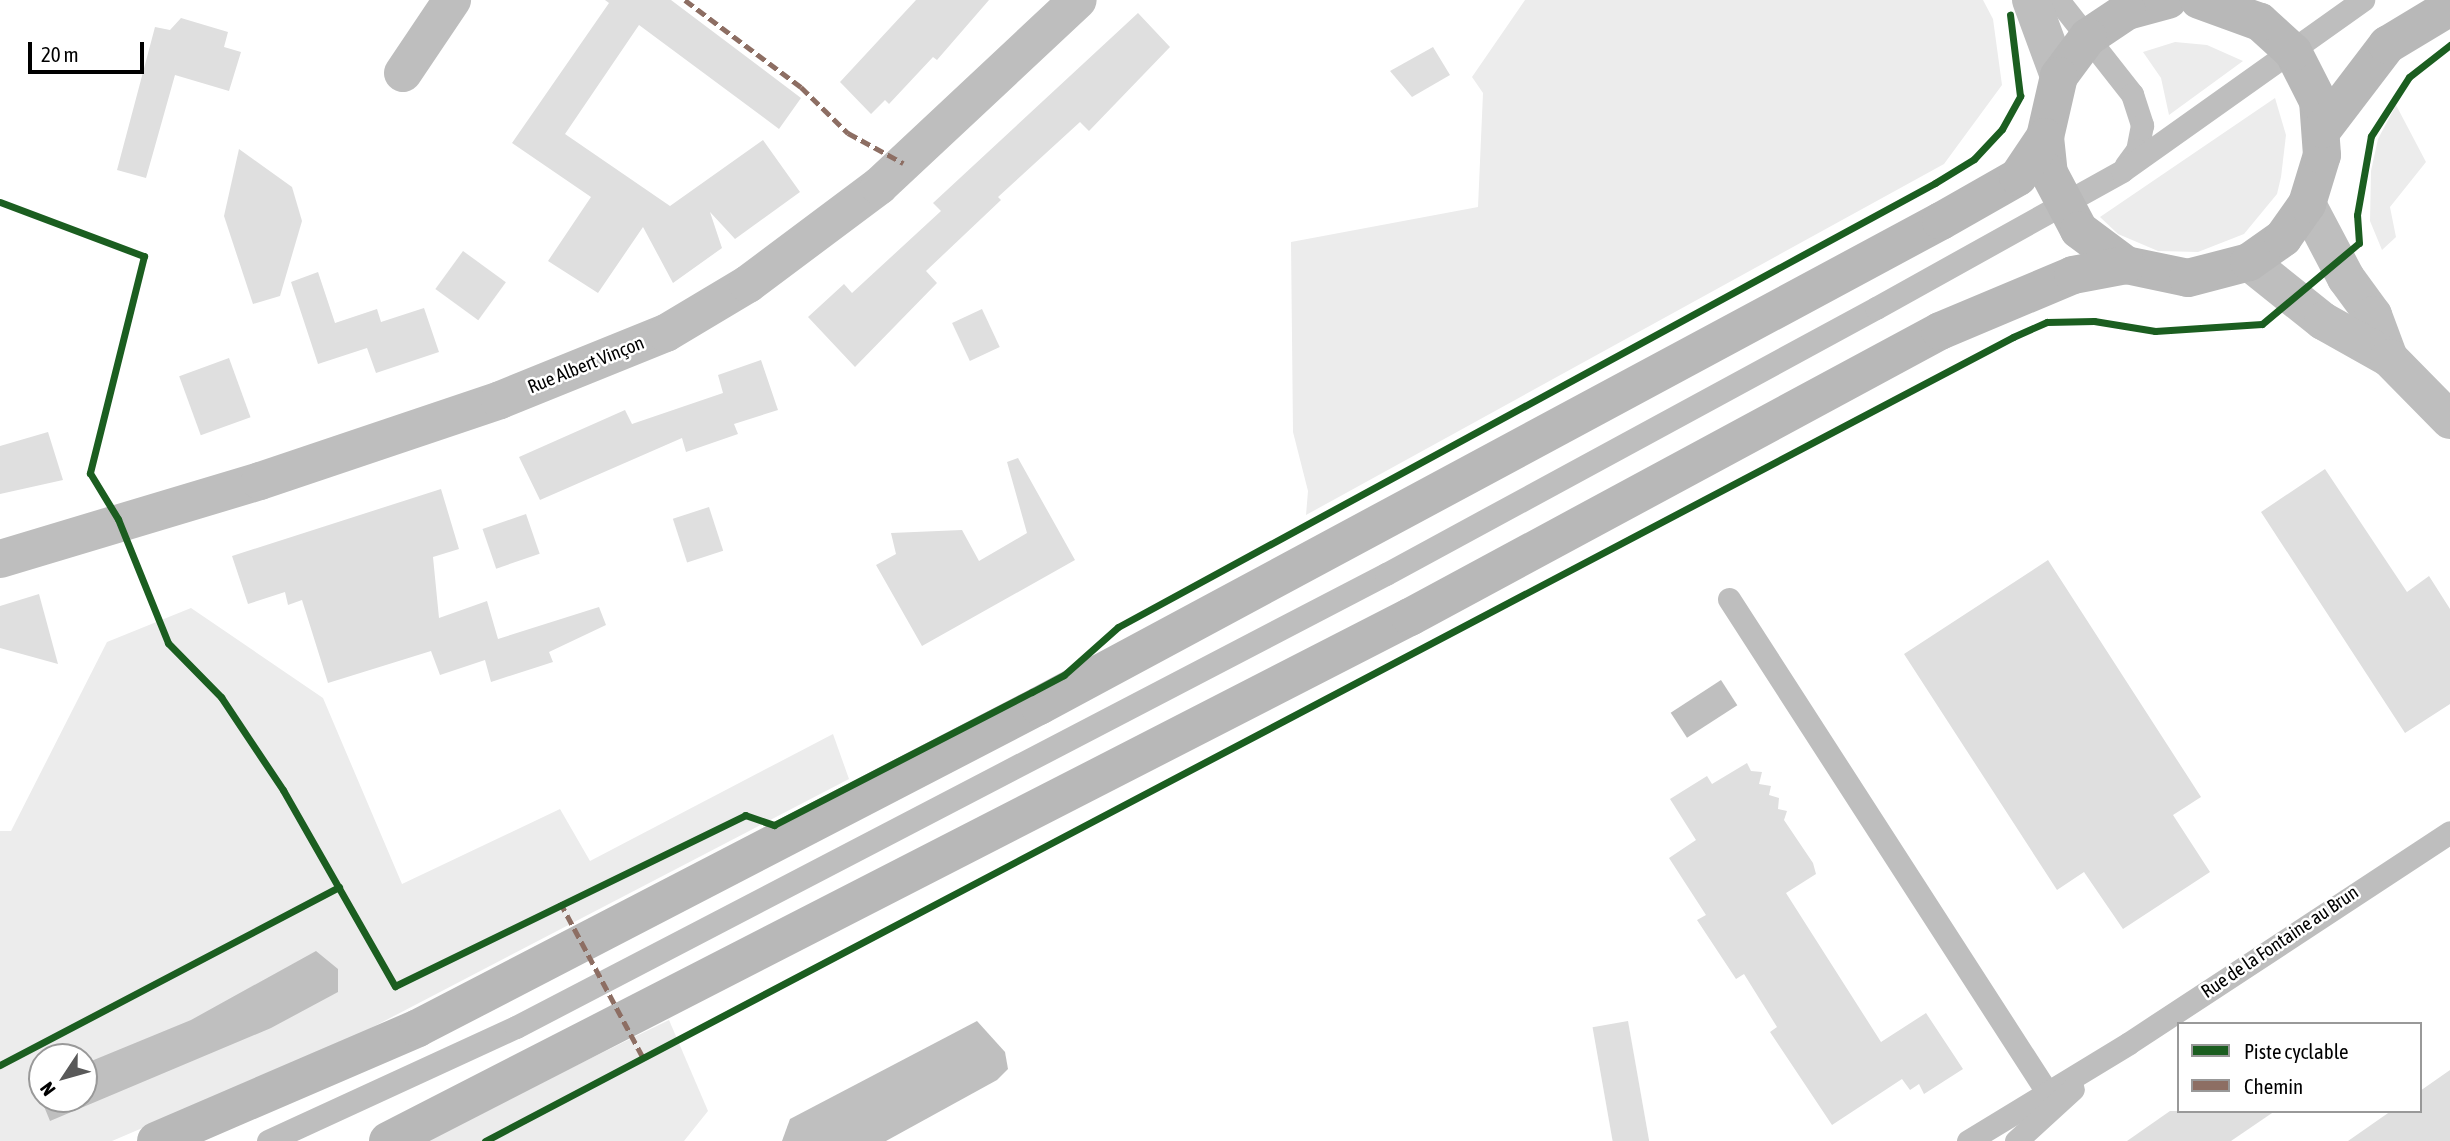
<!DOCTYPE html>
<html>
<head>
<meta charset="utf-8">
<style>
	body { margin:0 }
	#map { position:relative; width:2450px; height:1141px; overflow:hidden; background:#fff; font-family:"Asap Condensed",sans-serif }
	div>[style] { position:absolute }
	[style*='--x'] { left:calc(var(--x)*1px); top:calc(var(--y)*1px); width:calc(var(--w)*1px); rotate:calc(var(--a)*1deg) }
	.green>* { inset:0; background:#ececec }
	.water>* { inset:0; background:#bfbfbf; transform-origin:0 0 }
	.building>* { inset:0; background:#dfdfdf; transform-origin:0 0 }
	.service>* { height:23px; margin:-11.5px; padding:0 11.5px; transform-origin:11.5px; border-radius:11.5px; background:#bebebe }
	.minor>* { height:38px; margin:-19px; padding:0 19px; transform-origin:19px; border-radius:19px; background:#bebebe }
	.tertiary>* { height:38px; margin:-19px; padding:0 19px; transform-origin:19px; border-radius:19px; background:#bebebe }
	.secondary>* { height:38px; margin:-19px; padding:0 19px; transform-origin:19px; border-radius:19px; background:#b8b8b8 }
	.quiet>* { height:5px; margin-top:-2.5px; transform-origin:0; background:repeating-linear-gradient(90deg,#8d6e63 0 10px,transparent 0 15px) }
	.cycleway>* { height:7px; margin:-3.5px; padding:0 3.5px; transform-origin:3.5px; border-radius:3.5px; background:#1b5e20 }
	span { translate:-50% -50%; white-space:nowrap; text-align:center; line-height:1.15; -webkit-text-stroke:5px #fff; paint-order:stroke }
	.street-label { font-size:19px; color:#000 }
	.legend { position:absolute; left:2177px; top:1022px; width:245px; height:91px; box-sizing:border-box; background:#fff; border:2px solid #999; margin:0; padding:9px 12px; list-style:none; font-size:21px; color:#000 }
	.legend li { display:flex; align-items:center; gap:14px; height:35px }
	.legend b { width:35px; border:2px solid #999 }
	.north { position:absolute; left:28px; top:1043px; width:70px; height:70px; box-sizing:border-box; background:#fff; border:2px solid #999; border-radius:50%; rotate:234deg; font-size:19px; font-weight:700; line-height:28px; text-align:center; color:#000 }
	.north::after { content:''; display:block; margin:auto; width:24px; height:32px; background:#595959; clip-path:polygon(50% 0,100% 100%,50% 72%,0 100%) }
	.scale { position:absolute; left:28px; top:42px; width:116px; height:32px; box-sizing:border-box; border:4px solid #000; border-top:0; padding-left:9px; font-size:21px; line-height:24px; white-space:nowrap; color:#000; -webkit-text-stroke:5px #fff; paint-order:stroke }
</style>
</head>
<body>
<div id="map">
	<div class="green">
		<div style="clip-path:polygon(1525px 0,1983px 0,1993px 19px,2002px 85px,1944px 164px,1306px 515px,1308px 491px,1293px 432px,1291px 242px,1478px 207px,1483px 93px,1472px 77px)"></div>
		<div style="clip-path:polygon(2175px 42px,2207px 45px,2243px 61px,2169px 115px,2161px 78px,2143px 52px)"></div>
		<div style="clip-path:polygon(2275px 98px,2286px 135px,2281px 177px,2277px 194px,2244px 234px,2198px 252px,2158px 251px,2118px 234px,2100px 217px)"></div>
		<div style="clip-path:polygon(2396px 105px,2426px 162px,2390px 207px,2396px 237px,2382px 250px,2370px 221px,2371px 171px,2378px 139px)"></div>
		<div style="clip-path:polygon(evenodd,191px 608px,323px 698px,402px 884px,560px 809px,590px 861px,833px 734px,849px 779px,346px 1041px,112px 1141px,0 1141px,0 831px,11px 831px,107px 642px,191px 608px,42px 1057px,84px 1057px,84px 1099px,42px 1099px,42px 1057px)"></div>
		<div style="clip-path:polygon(669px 1020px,708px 1111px,684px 1141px,422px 1141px)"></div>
	</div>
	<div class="water">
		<div style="left:1721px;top:680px;width:30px;height:60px;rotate:57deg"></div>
		<div style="clip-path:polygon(316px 951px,338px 969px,338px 992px,271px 1028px,50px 1121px,41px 1099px,37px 1083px,42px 1081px,42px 1099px,84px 1099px,84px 1064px,191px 1020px)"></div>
		<div style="clip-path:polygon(977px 1021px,1005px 1052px,1008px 1069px,997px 1080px,886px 1141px,782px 1141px,790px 1119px)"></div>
	</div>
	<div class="building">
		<div style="clip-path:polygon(605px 0,671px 0,801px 98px,779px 129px,639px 25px,565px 134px,670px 206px,763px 140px,800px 192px,735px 239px,710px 212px,722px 248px,673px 283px,643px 227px,598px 293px,548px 261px,591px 197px,512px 143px,609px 3px)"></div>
		<div style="clip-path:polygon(916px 0,989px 0,937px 60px,933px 57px,889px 104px,885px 100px,871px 114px,840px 82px)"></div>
		<div style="clip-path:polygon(1138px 13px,1170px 47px,1089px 131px,1080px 122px,998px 197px,1001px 200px,926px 271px,937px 283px,855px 367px,808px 317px,844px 284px,852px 293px,941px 211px,933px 203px)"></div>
		<div style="clip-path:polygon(181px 18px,228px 32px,224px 47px,241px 52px,229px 91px,175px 75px,146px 178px,117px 170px,155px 27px,170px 30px)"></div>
		<div style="clip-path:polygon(1433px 47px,1450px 75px,1412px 97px,1390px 71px)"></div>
		<div style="clip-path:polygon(239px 149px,292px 187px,302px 221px,280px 296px,253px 304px,224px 216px)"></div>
		<div style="left:463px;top:251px;width:53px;height:47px;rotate:36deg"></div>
		<div style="clip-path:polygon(318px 272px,335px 323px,377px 309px,381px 322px,424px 308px,439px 352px,376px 373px,367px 348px,318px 364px,291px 282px)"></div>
		<div style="left:982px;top:309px;width:42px;height:33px;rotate:65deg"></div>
		<div style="left:229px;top:358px;width:63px;height:53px;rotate:70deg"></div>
		<div style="clip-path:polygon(761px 360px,778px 410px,734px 424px,738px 434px,686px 452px,682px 438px,540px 500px,519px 457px,625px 410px,632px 424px,723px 393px,718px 375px)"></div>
		<div style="clip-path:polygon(48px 432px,63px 480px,0 494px,0 446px)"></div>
		<div style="clip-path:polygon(1018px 458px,1075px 560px,922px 646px,876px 565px,896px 554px,891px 533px,962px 530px,979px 561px,1027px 533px,1007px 462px)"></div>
		<div style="clip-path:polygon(2325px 469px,2407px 592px,2429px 576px,2450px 609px,2450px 704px,2405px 733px,2261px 512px)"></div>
		<div style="clip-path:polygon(441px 489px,459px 549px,433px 557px,439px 618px,487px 601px,498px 639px,599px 607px,606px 625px,549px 652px,553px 662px,491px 682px,485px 660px,440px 675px,431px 651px,328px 683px,302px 600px,288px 605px,285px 592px,248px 604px,232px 556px)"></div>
		<div style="left:709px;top:507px;width:46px;height:38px;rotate:72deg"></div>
		<div style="left:526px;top:514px;width:42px;height:46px;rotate:71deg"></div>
		<div style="clip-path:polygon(2048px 560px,2201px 797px,2173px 815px,2210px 872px,2123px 929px,2084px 872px,2057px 890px,1904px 654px)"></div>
		<div style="clip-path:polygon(39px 594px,58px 664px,0 648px,0 606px)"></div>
		<div style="clip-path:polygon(1747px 763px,1751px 771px,1762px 772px,1759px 784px,1771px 786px,1769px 795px,1779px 798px,1778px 809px,1787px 811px,1784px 820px,1813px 863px,1816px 874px,1786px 893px,1881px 1042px,1926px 1013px,1963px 1069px,1924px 1094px,1919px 1084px,1910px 1090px,1902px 1079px,1832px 1125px,1770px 1032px,1777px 1027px,1744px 974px,1736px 979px,1697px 920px,1706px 915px,1669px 858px,1696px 840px,1670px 799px,1707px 776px,1712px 784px)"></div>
		<div style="left:1628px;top:1021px;width:122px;height:36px;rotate:80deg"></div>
		<div style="clip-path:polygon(2450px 1070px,2450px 1141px,2348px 1141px,2391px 1111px,2420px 1111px,2420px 1091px)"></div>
		<div style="clip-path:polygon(2170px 1111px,2275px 1111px,2231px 1141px,2127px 1141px)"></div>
	</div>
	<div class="service">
		<div style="--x:2058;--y:0;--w:120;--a:51.8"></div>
		<div style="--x:2132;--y:94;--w:33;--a:72"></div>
		<div style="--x:2142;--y:125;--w:25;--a:101"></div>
		<div style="--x:2137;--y:150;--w:19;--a:126"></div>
		<div style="--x:1729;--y:599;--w:587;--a:57.18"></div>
		<div style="--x:268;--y:1141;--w:273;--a:-24.7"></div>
		<div style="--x:516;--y:1027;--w:981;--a:-27.51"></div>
		<div style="--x:1386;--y:574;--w:558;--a:-28.5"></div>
		<div style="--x:1876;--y:308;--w:282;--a:-29.1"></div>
		<div style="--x:2122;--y:171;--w:296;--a:-35.4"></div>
		<div style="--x:1968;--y:1141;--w:188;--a:-31.3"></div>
		<div style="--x:2129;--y:1043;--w:384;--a:-33.3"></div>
		<div style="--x:2016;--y:1141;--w:77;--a:-42.4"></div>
	</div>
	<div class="minor">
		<div style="--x:2031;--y:0;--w:81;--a:69.8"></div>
		<div style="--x:403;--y:73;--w:88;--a:-56.1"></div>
		<div style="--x:0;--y:559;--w:271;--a:-16.7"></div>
		<div style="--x:260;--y:481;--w:253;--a:-18.6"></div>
		<div style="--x:500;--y:400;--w:179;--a:-22"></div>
		<div style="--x:666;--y:333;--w:96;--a:-30.9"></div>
		<div style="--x:748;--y:284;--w:164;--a:-36.8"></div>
		<div style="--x:879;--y:186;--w:272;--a:-43.1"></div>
	</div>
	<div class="tertiary">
		<div style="--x:2307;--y:204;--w:84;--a:62.2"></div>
		<div style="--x:2346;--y:278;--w:46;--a:53.9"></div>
		<div style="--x:2373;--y:315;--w:46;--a:69.6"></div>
		<div style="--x:2249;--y:262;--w:95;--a:38.6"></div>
		<div style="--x:2323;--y:321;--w:76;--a:29.3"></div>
		<div style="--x:2389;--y:358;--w:87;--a:45.5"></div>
	</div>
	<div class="secondary">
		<div style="--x:2168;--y:0;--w:42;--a:165"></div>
		<div style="--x:2127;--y:11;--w:47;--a:146.3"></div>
		<div style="--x:2088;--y:37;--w:49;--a:126.6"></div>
		<div style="--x:2059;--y:76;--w:63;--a:102.9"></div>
		<div style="--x:2045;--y:137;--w:36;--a:84"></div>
		<div style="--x:2049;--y:173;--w:64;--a:62.2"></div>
		<div style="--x:2079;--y:230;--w:59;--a:36.7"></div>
		<div style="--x:2126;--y:265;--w:63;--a:11.8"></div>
		<div style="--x:2188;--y:278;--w:63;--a:-14.7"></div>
		<div style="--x:2249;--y:262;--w:42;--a:-35.2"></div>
		<div style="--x:2283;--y:238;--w:42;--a:-54.8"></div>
		<div style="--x:2307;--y:204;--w:51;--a:-73"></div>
		<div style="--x:2322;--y:155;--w:54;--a:-94.2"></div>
		<div style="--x:2318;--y:101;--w:55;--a:-117"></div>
		<div style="--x:2293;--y:52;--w:45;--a:-137.7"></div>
		<div style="--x:2260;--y:22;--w:65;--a:-160.2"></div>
		<div style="--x:2323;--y:129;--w:106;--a:-52.7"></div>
		<div style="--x:2387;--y:45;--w:74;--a:-31.1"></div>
		<div style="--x:156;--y:1141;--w:285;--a:-23.3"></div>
		<div style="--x:418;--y:1028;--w:700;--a:-27.41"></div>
		<div style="--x:1039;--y:706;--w:1024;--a:-28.27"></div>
		<div style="--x:1941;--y:221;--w:89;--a:-29.7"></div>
		<div style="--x:2018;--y:177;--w:48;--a:-56"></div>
		<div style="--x:388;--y:1141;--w:1149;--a:-27.15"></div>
		<div style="--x:1410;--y:617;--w:602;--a:-28.35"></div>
		<div style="--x:1940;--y:331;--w:144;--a:-22.8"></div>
		<div style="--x:2073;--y:275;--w:54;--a:-10.7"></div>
	</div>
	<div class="quiet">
		<div style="--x:685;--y:0;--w:145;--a:36.9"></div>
		<div style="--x:801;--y:87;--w:66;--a:44.4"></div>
		<div style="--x:848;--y:133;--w:63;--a:28.6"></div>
		<div style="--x:560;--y:902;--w:178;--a:61.9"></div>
	</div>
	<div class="cycleway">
		<div style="--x:0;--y:202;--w:154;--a:20.6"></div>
		<div style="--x:144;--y:256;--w:224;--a:104"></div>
		<div style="--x:90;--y:473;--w:54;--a:58.7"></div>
		<div style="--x:118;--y:519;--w:134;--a:68"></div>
		<div style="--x:168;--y:643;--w:76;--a:45.5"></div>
		<div style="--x:221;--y:697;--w:112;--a:56.3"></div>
		<div style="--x:283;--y:790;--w:226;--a:60.3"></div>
		<div style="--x:395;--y:986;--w:390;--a:-26"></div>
		<div style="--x:745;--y:815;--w:31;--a:19"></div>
		<div style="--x:774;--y:825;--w:290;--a:-27.3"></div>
		<div style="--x:1032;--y:692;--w:36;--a:-28"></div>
		<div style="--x:1064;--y:675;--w:72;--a:-41.6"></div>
		<div style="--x:1118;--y:627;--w:930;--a:-28.52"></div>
		<div style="--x:1935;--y:183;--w:46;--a:-31.6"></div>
		<div style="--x:1974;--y:159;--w:41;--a:-47"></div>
		<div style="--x:2002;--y:129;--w:38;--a:-61"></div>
		<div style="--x:2020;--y:96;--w:82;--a:-97"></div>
		<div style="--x:0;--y:1065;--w:383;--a:-27.7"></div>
		<div style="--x:485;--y:1141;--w:1727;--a:-27.75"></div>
		<div style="--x:2013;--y:337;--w:37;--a:-24"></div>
		<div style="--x:2047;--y:322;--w:47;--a:-1.2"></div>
		<div style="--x:2094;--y:321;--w:62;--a:9.3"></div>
		<div style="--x:2155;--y:331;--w:107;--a:-3.7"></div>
		<div style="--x:2262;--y:324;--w:126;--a:-39.9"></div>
		<div style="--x:2359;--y:243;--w:28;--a:-94"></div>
		<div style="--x:2357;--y:215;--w:80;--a:-80"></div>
		<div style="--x:2371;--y:136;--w:70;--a:-57.2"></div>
		<div style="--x:2409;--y:77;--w:52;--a:-38"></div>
	</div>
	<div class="street-label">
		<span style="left:586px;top:365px;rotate:-22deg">Rue Albert Vinçon</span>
		<span style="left:2280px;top:942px;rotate:-34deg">Rue de la Fontaine au Brun</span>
	</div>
	<ul class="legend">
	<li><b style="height:9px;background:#1b5e20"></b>Piste cyclable</li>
	<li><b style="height:9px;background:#8d6e63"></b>Chemin</li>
	</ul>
	<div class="north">N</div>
	<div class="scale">20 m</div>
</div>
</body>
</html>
